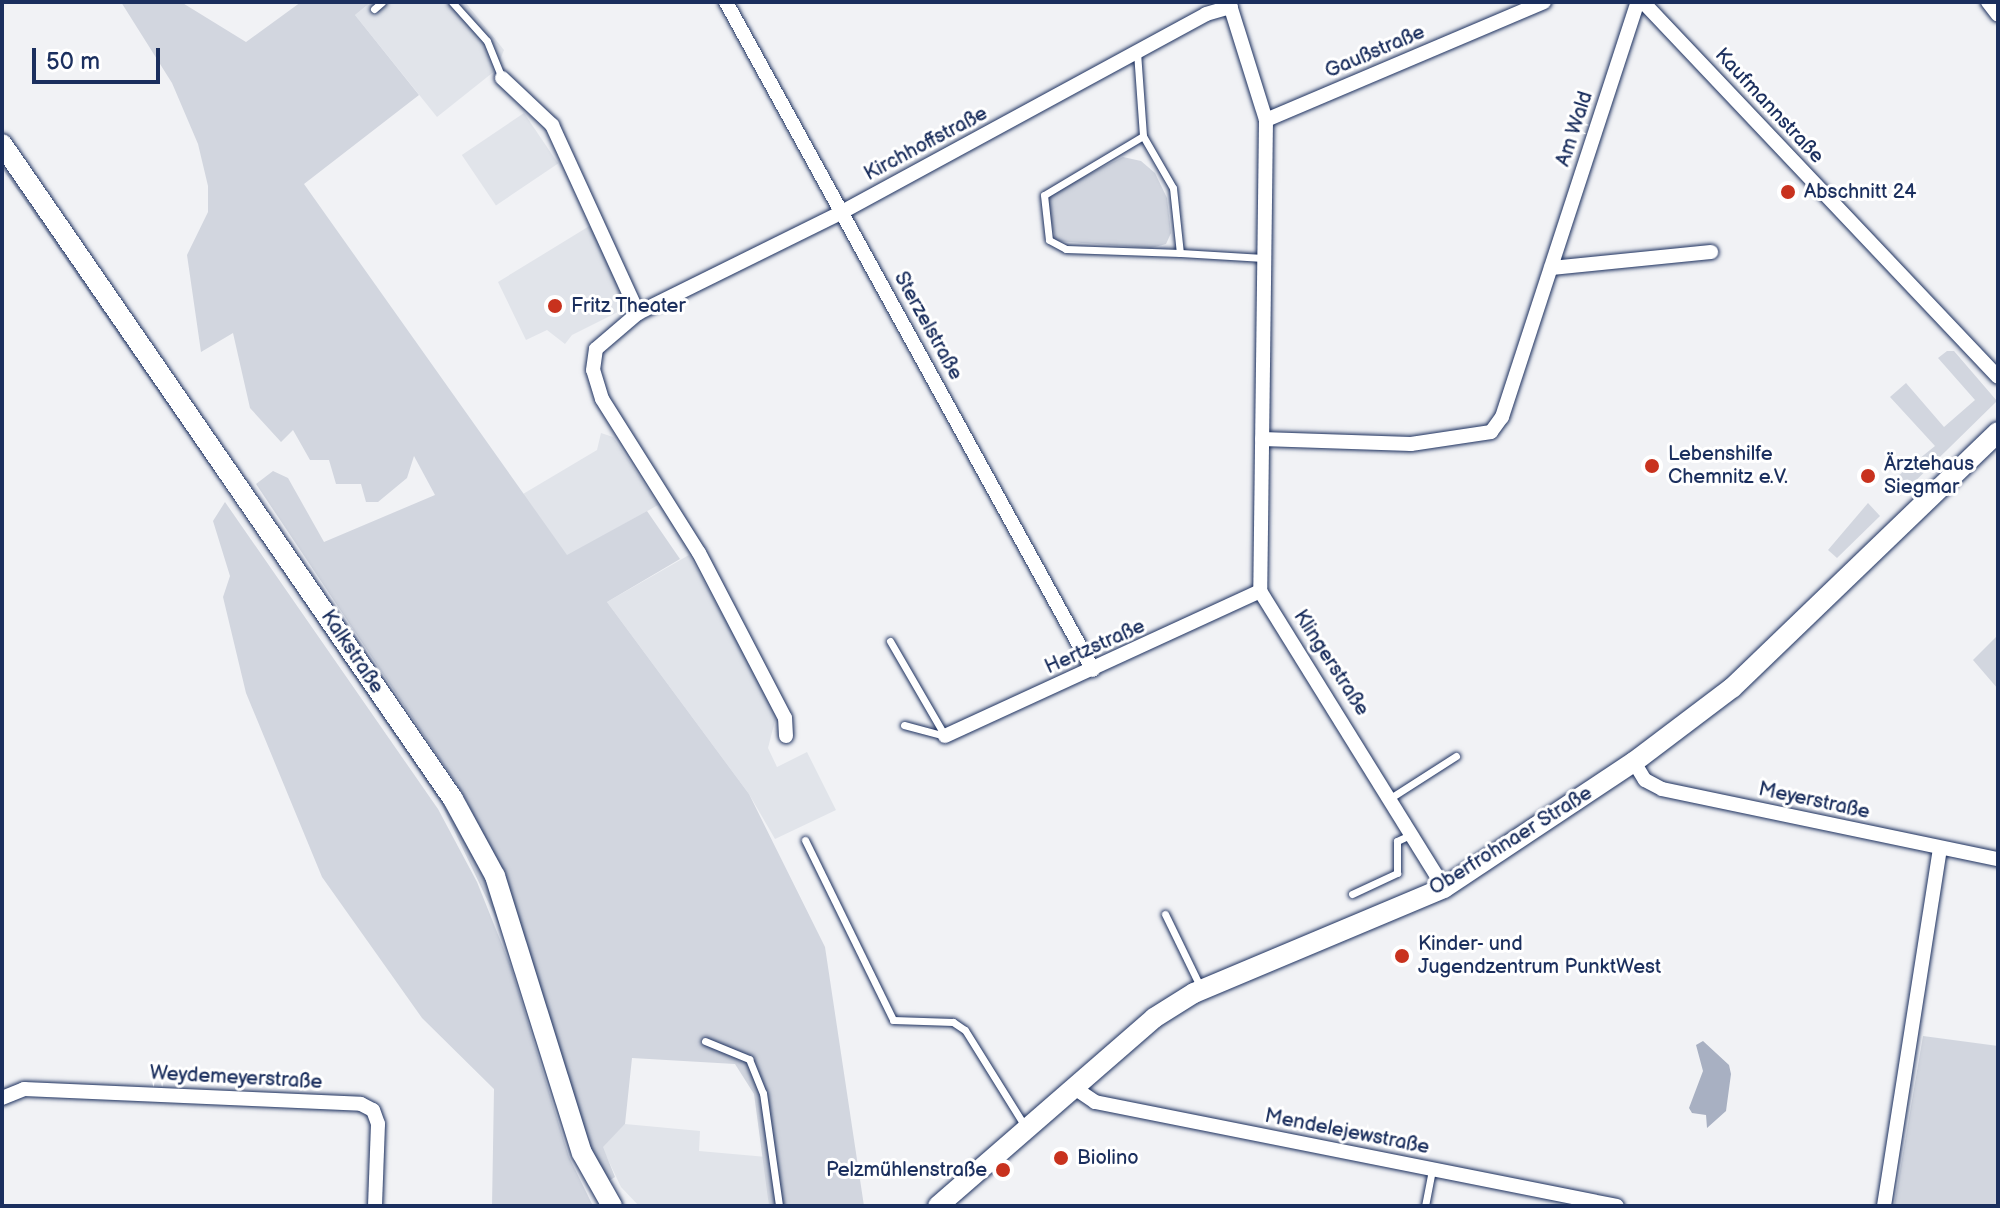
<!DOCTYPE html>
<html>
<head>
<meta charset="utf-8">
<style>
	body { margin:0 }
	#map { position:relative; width:2000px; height:1208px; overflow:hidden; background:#f1f2f5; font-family:"Balsamiq Sans",sans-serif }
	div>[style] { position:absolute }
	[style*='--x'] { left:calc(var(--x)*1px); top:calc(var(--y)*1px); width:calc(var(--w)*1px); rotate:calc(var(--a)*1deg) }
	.built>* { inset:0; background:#e1e4ea; transform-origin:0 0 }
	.green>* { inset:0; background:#d2d6df }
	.water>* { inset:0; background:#a8b0c2 }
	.roads { filter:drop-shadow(0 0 2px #1b2f5e) drop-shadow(0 0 2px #1b2f5e) }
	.service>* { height:7px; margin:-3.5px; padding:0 3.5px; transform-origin:3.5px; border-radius:3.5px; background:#fff }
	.minor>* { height:14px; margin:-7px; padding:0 7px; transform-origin:7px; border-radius:7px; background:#fff }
	.secondary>* { height:20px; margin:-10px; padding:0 10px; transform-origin:10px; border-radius:10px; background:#fff }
	.dots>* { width:22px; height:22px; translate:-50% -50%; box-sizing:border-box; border:4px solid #fff; border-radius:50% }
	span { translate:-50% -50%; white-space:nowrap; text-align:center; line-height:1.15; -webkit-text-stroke:6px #fff; paint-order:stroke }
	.street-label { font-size:20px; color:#1b2f5e }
	.poi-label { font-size:20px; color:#1b2f5e }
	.left { translate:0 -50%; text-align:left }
	.right { translate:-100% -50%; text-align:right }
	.frame { position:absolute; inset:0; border:4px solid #1b2f5e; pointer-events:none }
	.scale { position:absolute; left:32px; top:48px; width:128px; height:36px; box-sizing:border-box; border:4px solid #1b2f5e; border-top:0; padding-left:10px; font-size:24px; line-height:28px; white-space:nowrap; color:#1b2f5e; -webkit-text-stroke:6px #fff; paint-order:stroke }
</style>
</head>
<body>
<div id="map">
	<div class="built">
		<div style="clip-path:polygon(371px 2px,465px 2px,504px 50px,496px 70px,437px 117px,355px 15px)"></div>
		<div style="left:524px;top:113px;width:61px;height:75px;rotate:56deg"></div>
		<div style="clip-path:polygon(591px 225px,623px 297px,622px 310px,572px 335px,565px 344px,547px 330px,526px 340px,498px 282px)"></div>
		<div style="clip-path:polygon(601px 433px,613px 437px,658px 505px,567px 556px,523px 494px,597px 450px)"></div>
		<div style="clip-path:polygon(689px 555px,777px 713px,768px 748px,777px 767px,807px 752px,836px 810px,775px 839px,749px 794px,607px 602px)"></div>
		<div style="clip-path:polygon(625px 1124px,700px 1131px,699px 1151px,766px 1157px,769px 1206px,639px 1206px,621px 1187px,602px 1147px)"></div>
	</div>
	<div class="green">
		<div style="clip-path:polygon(121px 2px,181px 2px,246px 42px,301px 2px,371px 2px,355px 15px,419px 95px,304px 184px,567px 555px,647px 511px,680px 559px,607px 602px,749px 794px,825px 947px,864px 1206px,769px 1206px,754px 1094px,735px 1064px,632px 1058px,625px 1124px,603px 1147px,615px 1177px,607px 1182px,591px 1149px,502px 873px,462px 792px,256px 484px,273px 471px,288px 478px,324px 542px,435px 495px,414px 456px,407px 478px,378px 502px,366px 502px,361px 484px,336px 484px,329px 460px,310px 460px,293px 430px,281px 442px,250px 408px,233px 333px,201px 352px,187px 255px,208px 212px,208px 186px,198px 144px,172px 83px)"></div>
		<div style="clip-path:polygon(1123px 157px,1141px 161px,1155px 173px,1167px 198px,1171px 233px,1166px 244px,1151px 248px,1056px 241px,1047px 204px,1053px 192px)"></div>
		<div style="clip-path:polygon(2px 162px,213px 463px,214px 472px,2px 168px)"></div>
		<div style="clip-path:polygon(1947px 351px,1954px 351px,1997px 401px,1900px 496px,1888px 484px,1935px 446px,1890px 397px,1906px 383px,1944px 427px,1975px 400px,1938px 358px)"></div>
		<div style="clip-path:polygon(225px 502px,438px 809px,477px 882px,511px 967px,569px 1157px,593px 1206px,492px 1206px,494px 1089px,422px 1018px,322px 877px,246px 693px,223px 597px,230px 576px,213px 521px)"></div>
		<div style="clip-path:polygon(1868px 503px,1880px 516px,1837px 558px,1828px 550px)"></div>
		<div style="clip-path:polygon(237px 505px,446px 803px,486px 878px,515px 958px,442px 805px)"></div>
		<div style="clip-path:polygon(1998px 635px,1998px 689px,1973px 660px)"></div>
		<div style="clip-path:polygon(1923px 1036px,1998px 1046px,1998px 1206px,1894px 1206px)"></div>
	</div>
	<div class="water">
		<div style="clip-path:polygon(1703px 1041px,1729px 1065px,1731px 1074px,1726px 1111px,1707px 1128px,1706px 1115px,1692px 1113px,1689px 1108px,1703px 1071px,1696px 1045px)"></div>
	</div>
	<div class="roads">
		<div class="service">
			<div style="--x:452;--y:2;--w:52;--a:48.1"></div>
			<div style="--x:487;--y:41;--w:40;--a:68"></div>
			<div style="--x:374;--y:9;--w:11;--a:-41"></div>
			<div style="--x:1137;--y:52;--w:84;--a:85.9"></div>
			<div style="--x:1143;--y:136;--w:60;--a:60"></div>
			<div style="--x:1173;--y:188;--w:65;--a:83.9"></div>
			<div style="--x:1180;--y:253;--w:84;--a:3.4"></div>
			<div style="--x:1143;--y:136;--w:115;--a:149.2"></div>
			<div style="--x:1044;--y:195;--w:45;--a:83.7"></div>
			<div style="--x:1049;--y:240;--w:19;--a:28"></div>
			<div style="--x:1066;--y:249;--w:114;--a:2"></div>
			<div style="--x:890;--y:641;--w:110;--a:59.9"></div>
			<div style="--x:904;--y:725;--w:42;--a:15"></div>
			<div style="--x:1392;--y:797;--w:76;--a:-32.6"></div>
			<div style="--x:805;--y:840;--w:200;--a:63.9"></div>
			<div style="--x:893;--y:1020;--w:60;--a:1.9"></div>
			<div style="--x:953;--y:1022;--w:14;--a:34"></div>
			<div style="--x:965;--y:1030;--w:115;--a:58.1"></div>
			<div style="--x:1352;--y:894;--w:50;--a:-25"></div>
			<div style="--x:1397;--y:873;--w:32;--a:-90"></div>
			<div style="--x:1397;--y:841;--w:17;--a:-25"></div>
			<div style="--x:1165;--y:914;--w:82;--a:64.1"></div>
			<div style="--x:705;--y:1041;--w:48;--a:22.2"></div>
			<div style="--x:749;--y:1059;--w:37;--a:68"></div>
			<div style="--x:763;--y:1093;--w:114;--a:81.9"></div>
			<div style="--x:1425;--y:1206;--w:38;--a:-79"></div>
		</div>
		<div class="minor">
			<div style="--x:726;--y:2;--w:762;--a:61.22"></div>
			<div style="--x:1229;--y:2;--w:124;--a:72.6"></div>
			<div style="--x:1266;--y:120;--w:471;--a:90.7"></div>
			<div style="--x:1260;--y:591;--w:349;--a:58.2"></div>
			<div style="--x:1643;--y:2;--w:516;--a:46.57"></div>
			<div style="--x:1988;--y:2;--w:16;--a:52"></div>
			<div style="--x:502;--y:78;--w:69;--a:43.2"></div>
			<div style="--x:552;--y:125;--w:207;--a:65.4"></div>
			<div style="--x:1266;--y:120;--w:302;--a:-23"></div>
			<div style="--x:1551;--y:268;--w:161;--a:-5.7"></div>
			<div style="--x:1262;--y:439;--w:149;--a:1.9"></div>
			<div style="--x:1411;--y:444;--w:81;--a:-8.5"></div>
			<div style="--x:1491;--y:432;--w:19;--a:-54"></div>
			<div style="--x:1502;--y:417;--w:437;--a:-71.9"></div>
			<div style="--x:786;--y:736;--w:18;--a:-93"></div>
			<div style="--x:785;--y:718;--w:186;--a:-117.5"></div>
			<div style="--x:699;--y:553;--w:182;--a:-122.2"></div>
			<div style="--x:602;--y:399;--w:30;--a:-107"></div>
			<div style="--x:593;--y:370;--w:21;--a:-82"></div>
			<div style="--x:596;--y:349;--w:55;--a:-40.6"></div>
			<div style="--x:638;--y:313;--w:228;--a:-26.3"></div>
			<div style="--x:842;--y:212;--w:414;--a:-28.5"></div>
			<div style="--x:1206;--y:14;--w:26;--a:-16"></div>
			<div style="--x:945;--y:736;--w:347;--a:-24.7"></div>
			<div style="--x:1634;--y:762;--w:21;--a:59"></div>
			<div style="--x:1645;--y:780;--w:19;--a:28"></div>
			<div style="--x:1662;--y:789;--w:343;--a:11.8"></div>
			<div style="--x:1073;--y:1087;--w:27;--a:34"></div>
			<div style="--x:1095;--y:1102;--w:532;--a:11.27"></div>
			<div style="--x:2;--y:1098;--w:24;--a:-22"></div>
			<div style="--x:24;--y:1089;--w:337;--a:2.5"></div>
			<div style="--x:361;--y:1104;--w:13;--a:27"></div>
			<div style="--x:373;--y:1110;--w:15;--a:70"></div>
			<div style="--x:378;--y:1124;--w:82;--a:92.1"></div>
			<div style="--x:1884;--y:1206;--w:361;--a:-81.1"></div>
		</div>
		<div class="secondary">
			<div style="--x:2;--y:144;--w:795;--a:55.45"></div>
			<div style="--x:453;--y:799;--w:88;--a:61.4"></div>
			<div style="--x:495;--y:876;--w:290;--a:72.6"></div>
			<div style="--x:582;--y:1153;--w:61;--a:60.5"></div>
			<div style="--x:938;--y:1206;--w:286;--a:-41"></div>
			<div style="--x:1154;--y:1018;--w:47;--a:-32"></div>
			<div style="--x:1194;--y:993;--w:271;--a:-22.8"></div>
			<div style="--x:1444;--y:888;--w:228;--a:-33.6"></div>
			<div style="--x:1634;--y:762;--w:123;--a:-37.1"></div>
			<div style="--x:1732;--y:688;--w:369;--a:-43.9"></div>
		</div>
	</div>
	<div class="dots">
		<div style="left:1788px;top:192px;background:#c8321e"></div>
		<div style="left:555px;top:306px;background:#c8321e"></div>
		<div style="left:1652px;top:466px;background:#c8321e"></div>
		<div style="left:1868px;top:476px;background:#c8321e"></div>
		<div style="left:1402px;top:956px;background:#c8321e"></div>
		<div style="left:1061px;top:1158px;background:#c8321e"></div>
		<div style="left:1003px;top:1170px;background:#c8321e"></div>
	</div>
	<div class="street-label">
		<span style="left:1375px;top:52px;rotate:-23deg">Gaußstraße</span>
		<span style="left:1769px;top:106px;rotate:47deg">Kaufmannstraße</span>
		<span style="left:1575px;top:129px;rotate:-72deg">Am Wald</span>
		<span style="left:926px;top:144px;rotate:-28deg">Kirchhoffstraße</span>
		<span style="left:928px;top:326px;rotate:61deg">Sterzelstraße</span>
		<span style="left:1095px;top:647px;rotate:-24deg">Hertzstraße</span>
		<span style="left:352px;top:652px;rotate:56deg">Kalkstraße</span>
		<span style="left:1331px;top:663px;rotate:57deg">Klingerstraße</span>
		<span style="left:1814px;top:801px;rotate:12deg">Meyerstraße</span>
		<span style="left:1511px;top:841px;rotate:-32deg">Oberfrohnaer Straße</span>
		<span style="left:236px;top:1078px;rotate:3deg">Weydemeyerstraße</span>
		<span style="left:1347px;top:1132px;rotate:11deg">Mendelejewstraße</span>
	</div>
	<div class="poi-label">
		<span class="left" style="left:1804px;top:192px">Abschnitt 24</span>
		<span class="left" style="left:571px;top:306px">Fritz Theater</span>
		<span class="left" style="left:1668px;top:466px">Lebenshilfe<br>Chemnitz e.V.</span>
		<span class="left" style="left:1884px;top:476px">Ärztehaus<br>Siegmar</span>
		<span class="left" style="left:1418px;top:956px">Kinder- und<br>Jugendzentrum PunktWest</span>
		<span class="left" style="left:1077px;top:1158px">Biolino</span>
		<span class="right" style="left:987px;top:1170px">Pelzmühlenstraße</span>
	</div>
	<div class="frame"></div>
	<div class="scale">50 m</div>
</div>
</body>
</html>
